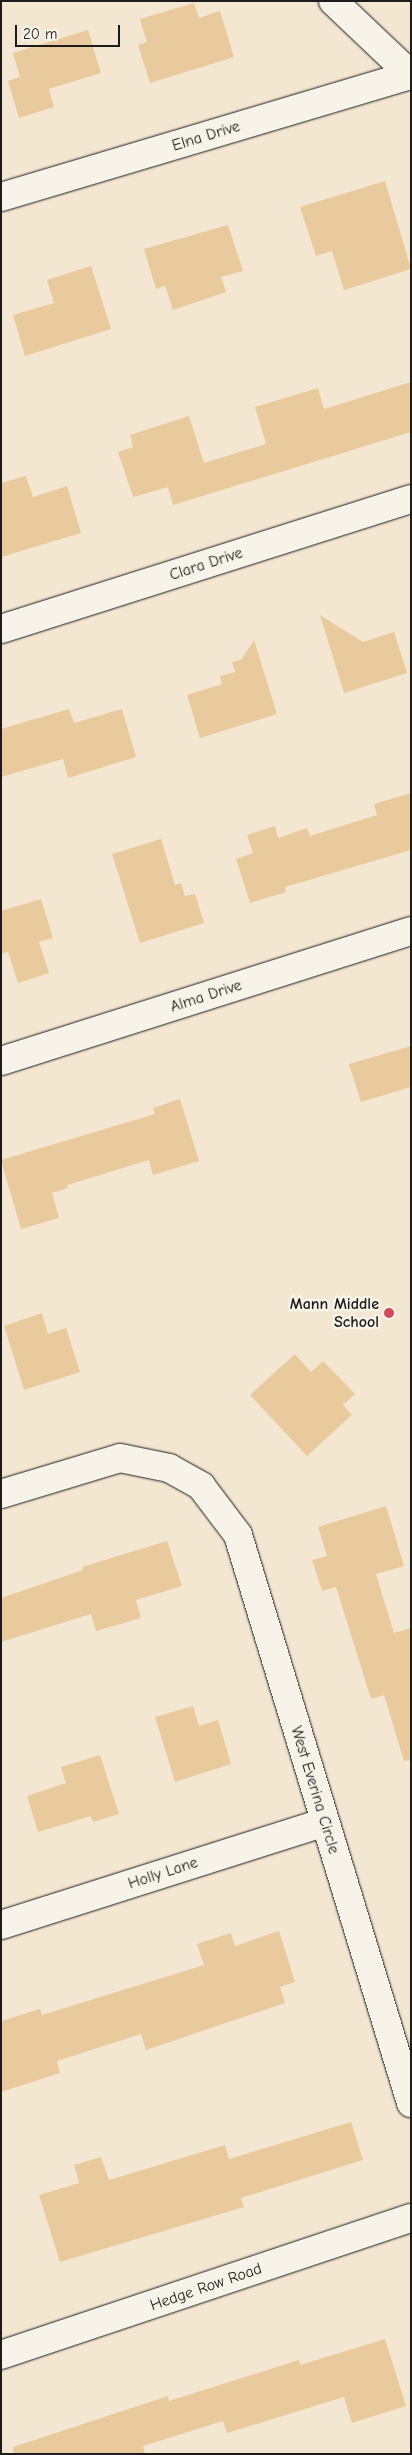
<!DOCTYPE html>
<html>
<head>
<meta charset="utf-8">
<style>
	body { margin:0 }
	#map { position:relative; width:412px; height:2455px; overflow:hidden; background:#f3e7d1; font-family:"Comic Neue",sans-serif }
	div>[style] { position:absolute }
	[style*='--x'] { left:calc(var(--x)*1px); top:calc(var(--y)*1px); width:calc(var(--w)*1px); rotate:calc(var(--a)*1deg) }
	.building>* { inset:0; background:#e9ca9c }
	.roads { filter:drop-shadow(0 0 1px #1c1c1c) drop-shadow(0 0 1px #1c1c1c) }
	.minor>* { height:28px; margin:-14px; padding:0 14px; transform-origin:14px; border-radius:14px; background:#f7f3e8 }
	.dots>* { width:14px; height:14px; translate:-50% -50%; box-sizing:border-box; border:2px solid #f7f3e8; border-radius:50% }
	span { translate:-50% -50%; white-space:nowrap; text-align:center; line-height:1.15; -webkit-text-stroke:5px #f7f3e8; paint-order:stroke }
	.street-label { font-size:16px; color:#1c1c1c }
	.poi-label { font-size:16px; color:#1c1c1c; font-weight:700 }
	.right { translate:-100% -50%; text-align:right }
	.frame { position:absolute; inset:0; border:2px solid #1c1c1c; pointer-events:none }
	.scale { position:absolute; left:15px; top:25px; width:105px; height:22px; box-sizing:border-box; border:2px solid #1c1c1c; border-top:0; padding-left:6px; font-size:15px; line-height:18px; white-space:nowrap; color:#1c1c1c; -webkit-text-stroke:4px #f7f3e8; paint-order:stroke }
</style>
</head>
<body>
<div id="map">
	<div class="building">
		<div style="clip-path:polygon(194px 3px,199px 18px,220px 11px,234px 57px,150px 83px,138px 45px,147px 42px,140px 19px)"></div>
		<div style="clip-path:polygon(88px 30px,101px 73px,49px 89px,54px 107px,19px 118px,8px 81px,20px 77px,13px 53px)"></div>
		<div style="clip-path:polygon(385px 181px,411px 269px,344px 290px,332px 251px,316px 256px,300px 207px)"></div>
		<div style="clip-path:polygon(228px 225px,243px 271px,221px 277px,226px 292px,173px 310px,165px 286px,156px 289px,144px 249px)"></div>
		<div style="clip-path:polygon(91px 266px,111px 329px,25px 356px,13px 315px,54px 303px,47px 280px)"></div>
		<div style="clip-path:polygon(411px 382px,411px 432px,173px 505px,168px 487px,133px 497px,118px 452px,133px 447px,130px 435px,189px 416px,204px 463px,266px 444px,255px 407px,318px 388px,324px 409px)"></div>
		<div style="clip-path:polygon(26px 476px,33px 497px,67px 486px,81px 533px,1px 557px,1px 483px)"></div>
		<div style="clip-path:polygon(320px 615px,363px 642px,394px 632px,407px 673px,344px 693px)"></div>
		<div style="clip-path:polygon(254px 640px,277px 714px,200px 738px,187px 695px,222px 684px,220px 676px,235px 672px,232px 662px,241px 660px)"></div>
		<div style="clip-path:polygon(69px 709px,74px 723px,122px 709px,136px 757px,68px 778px,63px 759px,1px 777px,1px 729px)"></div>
		<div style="clip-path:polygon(411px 793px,411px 850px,285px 887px,286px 892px,250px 903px,236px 859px,253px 853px,247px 835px,275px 826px,278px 838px,307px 828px,310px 836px,377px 815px,374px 804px)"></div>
		<div style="clip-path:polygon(161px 839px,175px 885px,181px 883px,185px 896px,195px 894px,204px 923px,140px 943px,112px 854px)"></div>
		<div style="clip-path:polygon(41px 899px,53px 938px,39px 942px,49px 973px,18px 983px,8px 952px,1px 954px,1px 911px)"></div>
		<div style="clip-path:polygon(411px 1046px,411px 1087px,361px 1102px,349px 1064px)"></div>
		<div style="clip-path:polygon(180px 1099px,199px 1161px,153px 1175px,149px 1160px,67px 1185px,68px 1188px,52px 1193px,59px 1218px,21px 1229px,1px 1160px,155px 1114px,153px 1108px)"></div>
		<div style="clip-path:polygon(42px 1313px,48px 1334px,66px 1328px,80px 1372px,24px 1390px,4px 1326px)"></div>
		<div style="clip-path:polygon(295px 1354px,311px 1372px,323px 1361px,355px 1394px,343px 1405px,352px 1415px,307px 1456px,250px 1395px)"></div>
		<div style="clip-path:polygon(386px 1506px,404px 1566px,376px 1574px,394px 1633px,411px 1628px,411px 1760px,404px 1761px,384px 1695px,371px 1699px,336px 1587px,322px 1591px,312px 1560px,327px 1556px,318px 1527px)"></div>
		<div style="clip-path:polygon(167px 1541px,182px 1586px,136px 1600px,141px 1618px,96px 1631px,91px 1614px,1px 1642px,1px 1598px,83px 1570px,82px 1567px)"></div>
		<div style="clip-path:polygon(193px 1706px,199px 1726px,218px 1720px,231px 1764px,175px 1782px,155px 1717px)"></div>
		<div style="clip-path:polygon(100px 1755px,119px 1814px,93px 1822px,91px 1816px,38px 1832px,27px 1796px,66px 1783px,61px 1767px)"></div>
		<div style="clip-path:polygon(279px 1931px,295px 1982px,280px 1987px,285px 2003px,146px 2050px,141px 2034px,57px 2061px,60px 2073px,1px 2092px,1px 2021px,40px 2009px,42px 2015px,204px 1965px,197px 1944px,231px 1933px,235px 1946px)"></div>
		<div style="clip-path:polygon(351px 2122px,363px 2160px,241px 2198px,244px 2207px,60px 2262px,39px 2195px,79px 2183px,74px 2165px,101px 2157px,109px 2180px,225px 2145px,229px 2159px)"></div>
		<div style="clip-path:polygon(385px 2339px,406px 2406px,352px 2423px,344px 2397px,227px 2433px,223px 2421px,143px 2446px,145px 2454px,14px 2454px,13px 2447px,168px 2396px,169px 2401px,299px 2360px,300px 2365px)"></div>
	</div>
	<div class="roads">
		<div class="minor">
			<div style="--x:333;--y:1;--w:108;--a:43.5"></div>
			<div style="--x:1;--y:197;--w:428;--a:-16.6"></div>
			<div style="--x:1;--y:629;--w:430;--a:-17.6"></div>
			<div style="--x:1;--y:1061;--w:430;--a:-17.6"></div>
			<div style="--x:1;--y:1494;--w:124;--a:-16.8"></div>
			<div style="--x:120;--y:1458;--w:50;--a:11.5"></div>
			<div style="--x:169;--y:1468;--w:37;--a:29"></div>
			<div style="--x:201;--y:1486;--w:61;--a:52.9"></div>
			<div style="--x:238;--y:1535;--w:594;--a:73.06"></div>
			<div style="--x:1;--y:1925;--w:340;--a:-17.6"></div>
			<div style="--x:1;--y:2355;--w:432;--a:-18.5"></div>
		</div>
	</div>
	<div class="dots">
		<div style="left:389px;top:1313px;background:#d1495b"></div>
	</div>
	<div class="street-label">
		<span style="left:206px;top:136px;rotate:-17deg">Elna Drive</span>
		<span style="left:206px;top:564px;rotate:-18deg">Clara Drive</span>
		<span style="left:206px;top:996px;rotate:-18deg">Alma Drive</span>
		<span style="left:315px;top:1790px;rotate:73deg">West Everina Circle</span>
		<span style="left:163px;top:1873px;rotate:-18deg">Holly Lane</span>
		<span style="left:206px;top:2287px;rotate:-19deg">Hedge Row Road</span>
	</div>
	<div class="poi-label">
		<span class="right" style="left:379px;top:1313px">Mann Middle<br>School</span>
	</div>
	<div class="frame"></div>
	<div class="scale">20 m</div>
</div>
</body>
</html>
